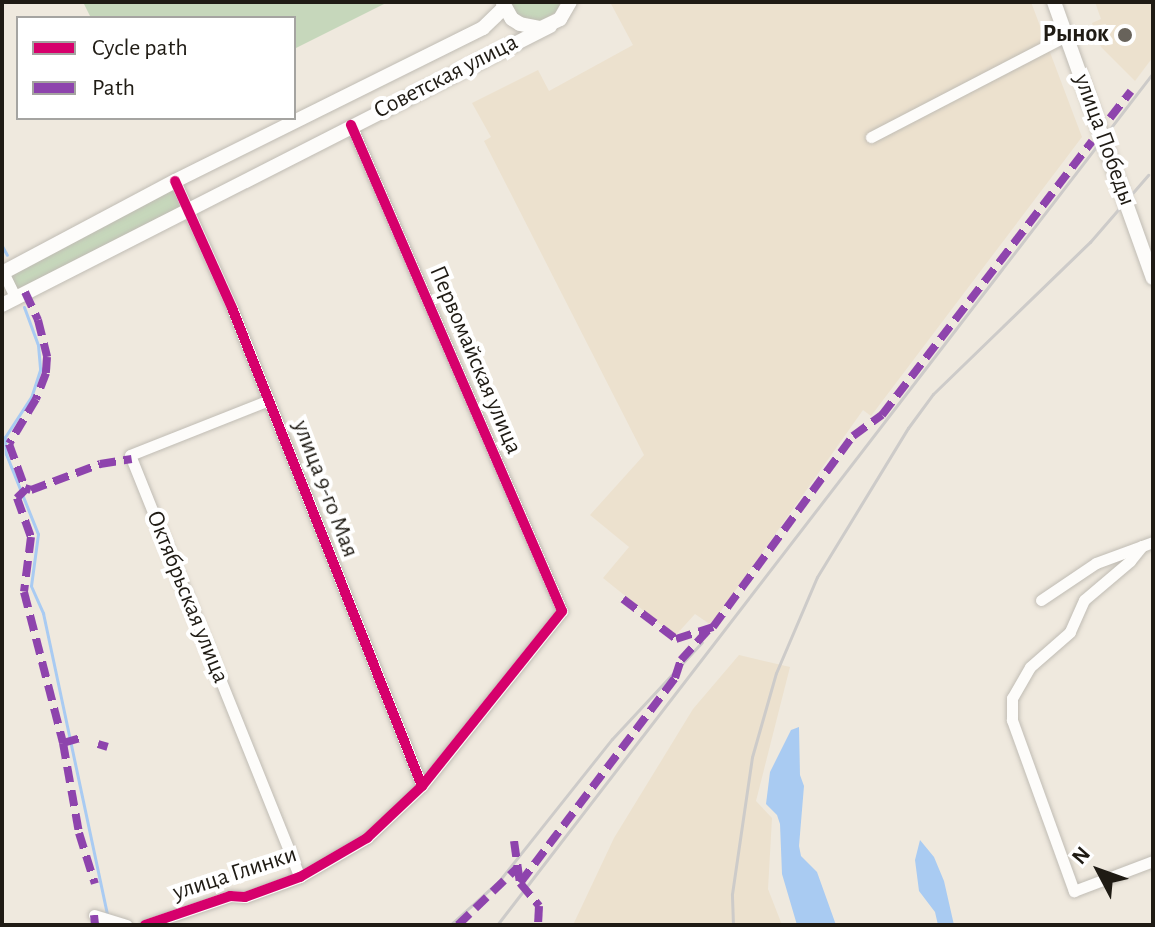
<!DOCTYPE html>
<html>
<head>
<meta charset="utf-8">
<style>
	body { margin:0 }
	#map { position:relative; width:1155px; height:927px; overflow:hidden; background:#efe9de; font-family:"Alegreya Sans",sans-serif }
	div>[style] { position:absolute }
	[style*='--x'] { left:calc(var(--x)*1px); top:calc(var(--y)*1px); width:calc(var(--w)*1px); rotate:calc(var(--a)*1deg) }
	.built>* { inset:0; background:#ece1ce }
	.green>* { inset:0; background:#c6d7bb; transform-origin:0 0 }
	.water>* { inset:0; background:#a9cbf2 }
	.stream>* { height:3px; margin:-1.5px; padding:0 1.5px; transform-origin:1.5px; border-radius:1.5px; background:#a9cbf2 }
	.roads { filter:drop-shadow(0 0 2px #c0bcb4) drop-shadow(0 0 2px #c0bcb4) }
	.minor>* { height:11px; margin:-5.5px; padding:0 5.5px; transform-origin:5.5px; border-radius:5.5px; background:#fdfcfa }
	.major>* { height:14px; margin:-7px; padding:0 7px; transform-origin:7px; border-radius:7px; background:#fdfcfa }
	.rail>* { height:3px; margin:-1.5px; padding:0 1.5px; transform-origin:1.5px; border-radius:1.5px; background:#cdcbc9 }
	.quiet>* { height:8px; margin-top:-4px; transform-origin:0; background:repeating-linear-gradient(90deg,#8e44ad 0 16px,transparent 0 24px) }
	.cycleway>* { height:10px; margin:-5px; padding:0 5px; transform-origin:5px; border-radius:5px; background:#d6006c }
	.dots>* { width:22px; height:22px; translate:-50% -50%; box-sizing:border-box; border:4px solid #fff; border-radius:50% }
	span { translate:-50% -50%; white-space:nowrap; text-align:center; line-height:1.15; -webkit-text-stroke:8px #fff; paint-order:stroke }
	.poi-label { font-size:24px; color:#1f1b14; font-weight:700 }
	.right { translate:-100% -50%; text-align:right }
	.street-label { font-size:24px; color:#1f1b14 }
	.frame { position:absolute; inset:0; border:4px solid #1f1b14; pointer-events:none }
	.legend { position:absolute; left:16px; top:16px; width:280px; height:104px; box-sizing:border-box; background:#fff; border:2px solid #a5a4a1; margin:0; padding:10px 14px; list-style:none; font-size:24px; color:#1f1b14 }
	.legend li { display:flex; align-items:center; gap:16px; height:40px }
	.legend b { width:40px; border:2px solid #a5a4a1 }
	.north { position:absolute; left:1059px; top:831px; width:80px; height:80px; -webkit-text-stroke:6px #fff; paint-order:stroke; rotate:311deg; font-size:22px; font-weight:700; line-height:32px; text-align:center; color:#1f1b14 }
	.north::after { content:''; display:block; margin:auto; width:28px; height:36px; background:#1f1b14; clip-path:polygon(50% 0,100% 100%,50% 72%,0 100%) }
</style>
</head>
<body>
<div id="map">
	<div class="built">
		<div style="clip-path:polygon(610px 2px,1031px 2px,1082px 137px,871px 416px,863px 410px,711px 625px,695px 614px,675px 636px,603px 578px,629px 547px,590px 515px,644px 455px,484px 141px,491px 137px,472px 103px,538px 70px,549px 91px,633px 45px)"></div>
		<div style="clip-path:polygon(1095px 2px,1153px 2px,1153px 57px,1135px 81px,1101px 47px,1092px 23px,1101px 19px)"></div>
		<div style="clip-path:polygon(739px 655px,790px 667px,756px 801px,772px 818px,768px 889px,782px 925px,573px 925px,614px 838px,693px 709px)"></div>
	</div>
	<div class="green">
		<div style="clip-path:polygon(83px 2px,388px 2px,294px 49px,294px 18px,91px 18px)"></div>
		<div style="clip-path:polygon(509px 2px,561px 2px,556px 12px,542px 21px,529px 21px,517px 15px)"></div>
		<div style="left:173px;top:188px;width:20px;height:186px;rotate:63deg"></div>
	</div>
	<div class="water">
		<div style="clip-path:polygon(799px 727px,800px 775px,804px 786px,799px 846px,801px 856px,817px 872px,836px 925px,797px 925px,782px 874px,780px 824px,777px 815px,766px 804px,770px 772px,791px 730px)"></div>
		<div style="clip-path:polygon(920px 840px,934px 857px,944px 881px,954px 925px,938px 925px,935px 912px,919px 891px,915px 860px)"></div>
	</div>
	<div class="stream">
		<div style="--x:2;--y:246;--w:10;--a:61"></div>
		<div style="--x:24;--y:307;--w:40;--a:69.8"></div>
		<div style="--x:38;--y:345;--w:25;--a:85"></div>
		<div style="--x:40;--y:370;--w:28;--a:108"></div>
		<div style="--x:31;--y:397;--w:48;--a:123"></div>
		<div style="--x:5;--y:437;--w:17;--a:87"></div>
		<div style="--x:6;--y:454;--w:86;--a:68.2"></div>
		<div style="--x:38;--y:534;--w:52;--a:97.7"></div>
		<div style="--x:31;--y:586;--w:30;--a:66"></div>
		<div style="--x:43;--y:613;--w:308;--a:78"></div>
	</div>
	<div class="roads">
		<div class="minor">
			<div style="--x:871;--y:137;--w:220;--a:-27.4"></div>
			<div style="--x:175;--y:181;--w:139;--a:65.8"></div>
			<div style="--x:232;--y:308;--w:514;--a:68.32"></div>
			<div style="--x:3;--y:272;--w:28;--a:64"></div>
			<div style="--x:269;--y:400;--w:149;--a:158.4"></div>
			<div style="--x:130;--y:455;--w:455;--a:68.1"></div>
			<div style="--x:1142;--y:546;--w:19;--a:129"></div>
			<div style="--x:1130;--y:561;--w:60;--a:139.7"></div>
			<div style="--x:1084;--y:600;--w:35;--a:114"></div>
			<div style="--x:1070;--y:632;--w:53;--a:138.8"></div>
			<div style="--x:1030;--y:667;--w:36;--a:120"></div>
			<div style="--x:1012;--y:698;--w:22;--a:90"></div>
			<div style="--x:1012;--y:720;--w:182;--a:70.1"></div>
			<div style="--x:1074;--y:891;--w:85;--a:-20.8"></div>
			<div style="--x:1041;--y:600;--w:66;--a:-33.9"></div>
			<div style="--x:1096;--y:563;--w:61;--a:-20.2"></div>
			<div style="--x:94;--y:915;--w:34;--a:17"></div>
			<div style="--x:145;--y:925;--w:90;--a:-18.8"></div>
			<div style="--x:230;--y:896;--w:15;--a:4"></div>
			<div style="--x:245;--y:897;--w:59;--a:-20"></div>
			<div style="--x:300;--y:877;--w:78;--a:-30.2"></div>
			<div style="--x:367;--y:838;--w:76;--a:-43.4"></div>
			<div style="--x:422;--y:786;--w:224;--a:-51.3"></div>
			<div style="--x:562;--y:611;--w:530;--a:-113.47"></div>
		</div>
		<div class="major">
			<div style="--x:1054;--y:2;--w:293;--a:70.3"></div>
			<div style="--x:503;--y:3;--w:18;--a:61"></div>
			<div style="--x:512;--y:19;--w:9;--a:32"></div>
			<div style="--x:520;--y:24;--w:21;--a:11"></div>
			<div style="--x:541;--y:28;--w:21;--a:-25"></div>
			<div style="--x:560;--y:19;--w:20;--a:-60"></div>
			<div style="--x:2;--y:273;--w:196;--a:-28"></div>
			<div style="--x:175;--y:181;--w:344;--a:-26.4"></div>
			<div style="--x:483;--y:28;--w:29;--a:-44"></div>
			<div style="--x:2;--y:305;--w:615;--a:-26.98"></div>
		</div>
	</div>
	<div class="rail">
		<div style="--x:450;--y:925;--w:66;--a:-41.9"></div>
		<div style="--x:499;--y:881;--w:181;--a:-51.5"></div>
		<div style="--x:612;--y:739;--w:132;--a:-47.1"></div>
		<div style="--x:497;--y:925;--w:1075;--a:-52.41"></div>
		<div style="--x:733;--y:925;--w:31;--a:-92"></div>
		<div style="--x:732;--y:894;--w:138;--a:-81.7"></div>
		<div style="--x:752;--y:757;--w:87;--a:-74.1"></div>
		<div style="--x:776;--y:673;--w:104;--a:-66.9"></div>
		<div style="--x:817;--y:577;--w:175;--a:-58.6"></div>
		<div style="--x:908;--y:428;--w:42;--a:-53.7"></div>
		<div style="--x:933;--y:394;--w:219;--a:-44.1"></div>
		<div style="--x:1090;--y:242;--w:89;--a:-49.1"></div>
	</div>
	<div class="quiet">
		<div style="--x:1110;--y:118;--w:34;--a:-52"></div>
		<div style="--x:25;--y:292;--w:31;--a:65"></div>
		<div style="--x:38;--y:320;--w:38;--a:76"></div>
		<div style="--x:47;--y:357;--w:16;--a:94"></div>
		<div style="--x:46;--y:373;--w:28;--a:111"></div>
		<div style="--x:36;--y:399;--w:52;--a:121"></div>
		<div style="--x:9;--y:444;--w:47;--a:70"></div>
		<div style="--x:25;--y:488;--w:6;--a:18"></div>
		<div style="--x:31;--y:490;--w:74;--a:-20.6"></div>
		<div style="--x:100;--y:464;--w:32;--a:-9"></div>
		<div style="--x:26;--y:489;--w:13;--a:135"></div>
		<div style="--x:17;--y:498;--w:41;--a:70.3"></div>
		<div style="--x:31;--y:537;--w:55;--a:97.3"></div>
		<div style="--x:24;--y:592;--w:156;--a:75.5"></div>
		<div style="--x:63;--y:743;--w:91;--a:79.9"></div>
		<div style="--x:79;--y:833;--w:53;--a:72.6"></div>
		<div style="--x:623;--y:599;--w:66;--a:37"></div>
		<div style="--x:676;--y:639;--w:39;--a:-18"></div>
		<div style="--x:713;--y:627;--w:237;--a:-53.8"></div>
		<div style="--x:853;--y:436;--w:36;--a:-36"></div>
		<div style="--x:882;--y:415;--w:345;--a:-52.5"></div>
		<div style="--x:63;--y:743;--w:19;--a:-16"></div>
		<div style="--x:98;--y:744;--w:10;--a:17"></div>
		<div style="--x:514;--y:841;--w:42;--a:81.9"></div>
		<div style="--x:520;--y:883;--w:30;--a:50"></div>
		<div style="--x:539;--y:906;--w:19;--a:93"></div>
		<div style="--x:520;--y:883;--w:257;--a:-52.9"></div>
		<div style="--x:675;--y:678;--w:19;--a:-72"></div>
		<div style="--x:681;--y:660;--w:42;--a:-47.9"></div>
		<div style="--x:94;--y:915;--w:10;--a:84"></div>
		<div style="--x:458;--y:925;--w:82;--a:-44"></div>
	</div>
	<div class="cycleway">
		<div style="--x:175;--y:181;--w:139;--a:65.8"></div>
		<div style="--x:232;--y:308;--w:514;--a:68.32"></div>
		<div style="--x:145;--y:925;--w:90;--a:-18.8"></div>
		<div style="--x:230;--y:896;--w:15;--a:4"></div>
		<div style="--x:245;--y:897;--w:59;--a:-20"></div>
		<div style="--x:300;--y:877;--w:78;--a:-30.2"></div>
		<div style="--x:367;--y:838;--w:76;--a:-43.4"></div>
		<div style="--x:422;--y:786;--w:224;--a:-51.3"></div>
		<div style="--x:562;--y:611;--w:530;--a:-113.47"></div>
	</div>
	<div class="dots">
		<div style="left:1125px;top:35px;background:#68635b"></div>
	</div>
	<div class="poi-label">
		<span class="right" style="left:1109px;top:35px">Рынок</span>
	</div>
	<div class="street-label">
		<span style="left:446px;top:77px;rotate:-27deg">Советская улица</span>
		<span style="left:1104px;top:140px;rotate:70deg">улица Победы</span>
		<span style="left:475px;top:360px;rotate:67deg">Первомайская улица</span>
		<span style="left:325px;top:489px;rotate:69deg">улица 9-го Мая</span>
		<span style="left:187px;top:597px;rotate:68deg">Октябрьская улица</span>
		<span style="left:235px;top:874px;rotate:-18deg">улица Глинки</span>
	</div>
	<div class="frame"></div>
	<ul class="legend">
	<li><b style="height:10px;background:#d6006c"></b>Cycle path</li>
	<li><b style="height:10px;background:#8e44ad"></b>Path</li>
	</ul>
	<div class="north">N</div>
</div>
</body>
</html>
